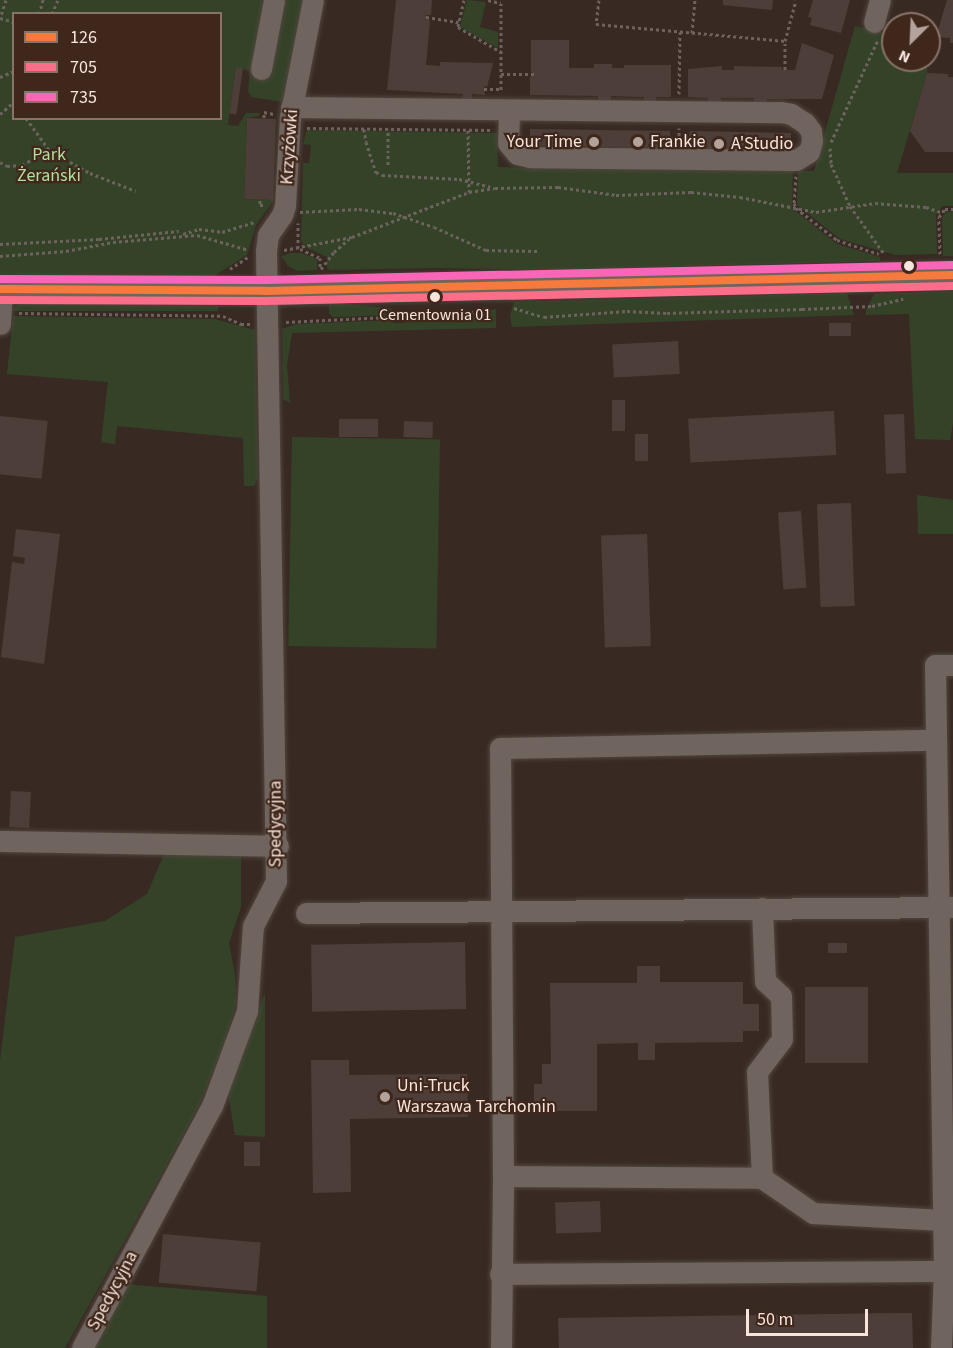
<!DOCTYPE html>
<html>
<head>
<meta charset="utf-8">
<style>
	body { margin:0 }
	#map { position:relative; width:953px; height:1348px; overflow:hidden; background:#382a23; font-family:"Source Sans 3",sans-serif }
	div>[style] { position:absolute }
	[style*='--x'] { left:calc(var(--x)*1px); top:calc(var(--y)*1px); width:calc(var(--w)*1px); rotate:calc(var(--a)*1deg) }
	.green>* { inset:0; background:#344328; transform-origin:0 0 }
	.building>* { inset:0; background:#4d3e3a; transform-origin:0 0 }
	.path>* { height:3px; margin-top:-1.5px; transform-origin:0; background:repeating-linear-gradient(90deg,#6d625e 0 3px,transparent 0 6px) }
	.roads { filter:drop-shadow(0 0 2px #51453f) drop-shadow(0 0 2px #51453f) }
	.minor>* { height:21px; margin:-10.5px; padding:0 10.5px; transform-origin:10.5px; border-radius:10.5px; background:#6f645e }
	.major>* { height:27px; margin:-13.5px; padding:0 13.5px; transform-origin:13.5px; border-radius:13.5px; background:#71655a }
	.bus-1>* { height:8px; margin:-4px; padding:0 4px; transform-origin:4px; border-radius:4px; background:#f6793e }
	.bus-2>* { height:8px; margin:-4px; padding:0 4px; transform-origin:4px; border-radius:4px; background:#fb6d88 }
	.bus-3>* { height:8px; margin:-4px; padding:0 4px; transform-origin:4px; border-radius:4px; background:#fa66b7 }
	.dots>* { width:16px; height:16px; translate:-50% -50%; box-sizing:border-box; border:3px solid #40271b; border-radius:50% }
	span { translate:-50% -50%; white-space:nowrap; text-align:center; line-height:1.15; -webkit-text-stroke:4.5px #40271b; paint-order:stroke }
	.bus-label { font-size:16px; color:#f6e4dd }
	.poi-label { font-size:18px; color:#f6e4dd }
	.right { translate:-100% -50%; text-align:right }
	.left { translate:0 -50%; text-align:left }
	.street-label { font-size:18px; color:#f6e4dd }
	.park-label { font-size:18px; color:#b3df9d }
	.legend { position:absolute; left:12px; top:12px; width:210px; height:108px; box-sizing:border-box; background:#40271b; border:2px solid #897369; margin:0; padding:8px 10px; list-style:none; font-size:18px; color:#f6e4dd }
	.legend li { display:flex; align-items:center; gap:12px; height:30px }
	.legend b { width:30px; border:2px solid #897369 }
	.north { position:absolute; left:881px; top:12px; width:60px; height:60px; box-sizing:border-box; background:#40271b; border:2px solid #897369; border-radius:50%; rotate:204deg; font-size:16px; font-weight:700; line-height:24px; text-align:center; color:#f6e4dd }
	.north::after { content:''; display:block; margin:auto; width:21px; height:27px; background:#b4a39c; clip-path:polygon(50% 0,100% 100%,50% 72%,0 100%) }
	.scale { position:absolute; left:746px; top:1309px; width:122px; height:27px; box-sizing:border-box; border:3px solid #f6e4dd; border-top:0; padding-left:8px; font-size:18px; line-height:21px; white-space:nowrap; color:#f6e4dd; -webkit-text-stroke:4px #40271b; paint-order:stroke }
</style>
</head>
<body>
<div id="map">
	<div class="green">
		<div style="clip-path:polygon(evenodd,0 0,305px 0,283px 102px,251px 97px,248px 91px,250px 71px,236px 67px,228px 125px,238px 126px,246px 113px,260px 113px,259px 116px,247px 118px,244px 199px,274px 200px,256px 225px,247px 255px,217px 274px,217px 280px,0 274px,0 0,14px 14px,220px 14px,220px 118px,14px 118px,14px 14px)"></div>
		<div style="clip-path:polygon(467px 0,486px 2px,480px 27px,498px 32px,498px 48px,460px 27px)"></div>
		<div style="clip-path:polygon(855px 26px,891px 35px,893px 30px,893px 60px,927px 60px,927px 73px,897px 173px,953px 173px,953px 206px,942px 206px,936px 215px,937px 254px,895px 255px,840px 239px,797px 205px,798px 171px,814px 171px)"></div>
		<div style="clip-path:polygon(307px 130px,497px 133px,498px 167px,793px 171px,792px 208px,837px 244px,880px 257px,880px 261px,545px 270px,436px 268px,330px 270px,327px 268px,327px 257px,305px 247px,301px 241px,303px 163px,309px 163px,311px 145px,303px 144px)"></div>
		<div style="clip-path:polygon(953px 211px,953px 256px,943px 256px,942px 218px,946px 212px)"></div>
		<div style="clip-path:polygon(291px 253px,301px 253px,317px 259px,317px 270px,298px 271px,288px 266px,281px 256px)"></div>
		<div style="clip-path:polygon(953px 291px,953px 423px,950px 440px,915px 439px,909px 314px,866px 315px,866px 310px,874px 294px)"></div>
		<div style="clip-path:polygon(847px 293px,854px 315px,512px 327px,510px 315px,514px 302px)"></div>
		<div style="clip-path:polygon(20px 303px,218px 306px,218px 311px,10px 311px)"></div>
		<div style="clip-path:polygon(329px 303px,391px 308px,393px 315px,333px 317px,329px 313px)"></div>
		<div style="clip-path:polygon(496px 309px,496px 328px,292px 333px,287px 365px,290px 403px,283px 399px,282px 329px,296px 324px,394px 320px,394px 323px,404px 323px,404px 320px,426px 320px,427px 322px,443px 322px)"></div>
		<div style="clip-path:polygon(13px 316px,215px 319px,255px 330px,258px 478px,254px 486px,244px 486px,243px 438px,117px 426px,115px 444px,101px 442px,108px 382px,7px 374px)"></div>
		<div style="left:292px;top:437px;width:148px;height:209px;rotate:1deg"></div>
		<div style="clip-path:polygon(917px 495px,953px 500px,953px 534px,918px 534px)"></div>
		<div style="clip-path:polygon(241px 850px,241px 907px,229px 943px,235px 975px,236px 1005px,225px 1041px,198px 1108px,65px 1348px,0 1348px,0 1061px,15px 937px,105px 921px,147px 894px,165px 852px)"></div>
		<div style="clip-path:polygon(265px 993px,265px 1137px,235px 1135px,227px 1088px)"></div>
		<div style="clip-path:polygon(123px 1284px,267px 1296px,267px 1348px,90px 1348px)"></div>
	</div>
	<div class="building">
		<div style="clip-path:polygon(396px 0,432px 0,431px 15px,426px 15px,426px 20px,430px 20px,426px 65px,440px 66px,440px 62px,493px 63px,487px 87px,484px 86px,485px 95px,472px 94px,472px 101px,463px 101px,463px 94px,387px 90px)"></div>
		<div style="clip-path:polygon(723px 0,773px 0,772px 10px,723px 5px)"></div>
		<div style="clip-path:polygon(813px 0,850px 0,841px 33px,810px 25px,812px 18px,808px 17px)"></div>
		<div style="clip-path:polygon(947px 0,953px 0,953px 43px,950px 43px,950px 38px,936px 37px)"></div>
		<div style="clip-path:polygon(531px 40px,569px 40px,569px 68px,594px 68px,594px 64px,612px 64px,612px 68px,624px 68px,624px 65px,671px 65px,671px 97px,656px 97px,656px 103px,644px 103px,644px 97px,611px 96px,611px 102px,598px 102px,598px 96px,530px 95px,530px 77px,534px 74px,531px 72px)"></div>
		<div style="clip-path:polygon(802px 43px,834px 55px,822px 99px,767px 99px,766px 105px,754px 105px,754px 98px,721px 98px,721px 104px,708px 104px,708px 98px,688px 97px,688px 69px,722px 66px,722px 70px,734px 70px,734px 66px,782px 67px,782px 70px,795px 70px)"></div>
		<div style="left:236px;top:67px;width:7px;height:47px;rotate:8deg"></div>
		<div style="clip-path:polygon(927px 73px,948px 74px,948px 77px,953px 77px,953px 152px,925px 152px,910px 131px)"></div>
		<div style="left:247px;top:118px;width:29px;height:81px;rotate:2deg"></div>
		<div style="clip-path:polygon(530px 129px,670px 131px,670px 148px,652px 148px,652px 144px,648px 144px,648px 147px,530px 145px)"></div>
		<div style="clip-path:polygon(690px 131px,791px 133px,791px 150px,773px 150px,773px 146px,769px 146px,769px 149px,687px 148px)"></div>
		<div style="left:829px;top:323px;width:22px;height:13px"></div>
		<div style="left:678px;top:341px;width:33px;height:66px;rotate:87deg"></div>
		<div style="left:612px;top:400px;width:13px;height:31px"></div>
		<div style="left:834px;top:411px;width:44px;height:146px;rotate:87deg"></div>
		<div style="left:904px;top:414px;width:59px;height:20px;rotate:88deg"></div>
		<div style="left:0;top:416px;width:48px;height:58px;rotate:6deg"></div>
		<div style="left:339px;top:419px;width:39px;height:18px"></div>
		<div style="left:404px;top:421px;width:29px;height:16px;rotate:2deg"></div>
		<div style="left:635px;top:434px;width:13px;height:27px"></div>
		<div style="left:851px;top:503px;width:103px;height:34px;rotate:88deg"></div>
		<div style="left:801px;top:511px;width:77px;height:23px;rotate:86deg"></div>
		<div style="clip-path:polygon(16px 529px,60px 534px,44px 664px,1px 657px,12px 562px,24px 564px,25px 558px,13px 556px)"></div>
		<div style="left:647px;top:534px;width:112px;height:46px;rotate:88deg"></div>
		<div style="left:11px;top:791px;width:20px;height:36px;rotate:3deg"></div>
		<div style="left:465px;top:942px;width:67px;height:154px;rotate:89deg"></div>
		<div style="left:828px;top:943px;width:19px;height:10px"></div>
		<div style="clip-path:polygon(637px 966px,660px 966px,660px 982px,743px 982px,743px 1004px,759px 1004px,759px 1031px,743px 1031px,743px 1042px,655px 1043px,655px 1060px,638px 1060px,638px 1043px,597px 1044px,597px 1111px,551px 1111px,551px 1101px,534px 1101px,534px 1084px,542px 1084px,542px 1064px,551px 1064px,550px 983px,637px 983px)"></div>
		<div style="left:805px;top:987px;width:63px;height:76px"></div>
		<div style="clip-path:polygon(311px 1060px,349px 1060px,349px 1075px,467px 1074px,468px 1117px,350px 1119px,351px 1192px,313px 1193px)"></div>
		<div style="left:244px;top:1142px;width:16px;height:24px"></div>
		<div style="left:600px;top:1201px;width:31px;height:45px;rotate:88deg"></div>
		<div style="left:163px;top:1234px;width:98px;height:49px;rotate:5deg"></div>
		<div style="clip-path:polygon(895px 1313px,912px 1313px,913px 1348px,559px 1348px,558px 1318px)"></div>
	</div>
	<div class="path">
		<div style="--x:6;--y:0;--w:19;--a:108"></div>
		<div style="--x:0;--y:18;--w:15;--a:16"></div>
		<div style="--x:464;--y:0;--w:28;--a:103"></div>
		<div style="--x:458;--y:27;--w:50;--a:30.2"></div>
		<div style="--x:488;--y:0;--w:13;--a:13"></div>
		<div style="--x:501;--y:3;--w:89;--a:90"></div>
		<div style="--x:599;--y:0;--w:24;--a:97"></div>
		<div style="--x:596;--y:24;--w:190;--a:5.1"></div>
		<div style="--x:39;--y:14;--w:15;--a:-74"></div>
		<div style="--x:52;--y:14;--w:15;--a:-67"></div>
		<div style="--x:426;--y:17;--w:33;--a:9"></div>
		<div style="--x:692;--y:33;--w:33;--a:-85"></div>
		<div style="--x:785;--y:70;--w:29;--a:-90"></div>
		<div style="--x:785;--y:41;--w:42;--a:-75"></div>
		<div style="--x:501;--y:74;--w:33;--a:0"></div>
		<div style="--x:0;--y:77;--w:15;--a:-23"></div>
		<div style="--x:484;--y:89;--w:16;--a:0"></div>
		<div style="--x:679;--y:94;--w:62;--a:-89.1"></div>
		<div style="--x:0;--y:114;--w:18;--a:-41"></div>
		<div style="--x:26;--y:118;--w:39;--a:54"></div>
		<div style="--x:49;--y:150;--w:47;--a:29.3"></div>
		<div style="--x:90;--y:173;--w:49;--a:21.4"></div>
		<div style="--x:264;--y:118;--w:6;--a:-90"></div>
		<div style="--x:264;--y:112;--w:10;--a:11"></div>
		<div style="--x:307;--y:128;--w:185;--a:0.6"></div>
		<div style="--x:364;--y:129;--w:13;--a:81"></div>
		<div style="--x:366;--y:142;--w:32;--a:72"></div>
		<div style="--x:376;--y:172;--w:7;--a:27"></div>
		<div style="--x:382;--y:175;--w:77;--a:3"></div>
		<div style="--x:459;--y:179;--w:32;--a:14"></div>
		<div style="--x:468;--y:130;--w:62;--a:89.1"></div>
		<div style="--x:679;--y:142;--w:14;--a:-90"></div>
		<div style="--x:831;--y:142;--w:112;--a:-65.3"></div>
		<div style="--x:830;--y:148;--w:16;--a:86"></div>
		<div style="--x:831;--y:164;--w:46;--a:65.7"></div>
		<div style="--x:850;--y:206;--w:60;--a:54.5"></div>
		<div style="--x:0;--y:162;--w:8;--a:30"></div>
		<div style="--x:7;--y:166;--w:15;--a:-4"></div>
		<div style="--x:22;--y:165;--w:31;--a:-29"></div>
		<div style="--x:388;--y:165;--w:36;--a:-90"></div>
		<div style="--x:796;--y:176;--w:27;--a:94"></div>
		<div style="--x:794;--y:203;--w:5;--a:68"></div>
		<div style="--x:796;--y:208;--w:52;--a:38"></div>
		<div style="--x:837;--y:240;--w:44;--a:18.4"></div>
		<div style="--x:260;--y:200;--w:5;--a:90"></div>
		<div style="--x:260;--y:205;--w:5;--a:0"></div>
		<div style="--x:300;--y:212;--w:59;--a:-2.9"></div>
		<div style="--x:359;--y:209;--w:34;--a:7"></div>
		<div style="--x:393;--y:213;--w:43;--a:18.9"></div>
		<div style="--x:434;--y:227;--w:57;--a:23.9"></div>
		<div style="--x:486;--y:250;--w:54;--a:1.1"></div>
		<div style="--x:183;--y:234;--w:17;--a:-17"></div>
		<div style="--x:199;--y:229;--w:23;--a:7"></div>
		<div style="--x:222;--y:232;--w:34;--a:-17"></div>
		<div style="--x:0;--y:244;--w:99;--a:-2.9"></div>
		<div style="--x:99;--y:239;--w:80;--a:-5.7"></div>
		<div style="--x:298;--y:248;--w:25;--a:-90"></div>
		<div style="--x:300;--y:249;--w:22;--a:24"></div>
		<div style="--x:320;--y:258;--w:10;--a:90"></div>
		<div style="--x:284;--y:250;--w:69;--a:-10.8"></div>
		<div style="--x:352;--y:237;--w:125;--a:-21"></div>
		<div style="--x:469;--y:192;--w:26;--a:-9"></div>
		<div style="--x:495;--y:188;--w:63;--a:-0.9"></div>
		<div style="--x:558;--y:187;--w:59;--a:7.9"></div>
		<div style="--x:616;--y:195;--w:75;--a:-2.3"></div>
		<div style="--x:691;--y:192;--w:49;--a:5.8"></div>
		<div style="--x:740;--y:197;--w:77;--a:11.2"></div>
		<div style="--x:816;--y:212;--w:60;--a:-8.7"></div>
		<div style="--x:875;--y:203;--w:51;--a:4.5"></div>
		<div style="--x:926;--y:207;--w:18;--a:19"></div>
		<div style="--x:940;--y:254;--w:37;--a:-92"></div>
		<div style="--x:939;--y:217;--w:10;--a:-53"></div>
		<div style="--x:945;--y:209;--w:8;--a:0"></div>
		<div style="--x:0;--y:256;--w:66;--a:-4.3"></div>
		<div style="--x:66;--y:251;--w:48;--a:-10.8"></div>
		<div style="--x:113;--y:242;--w:84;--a:-4.8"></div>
		<div style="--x:197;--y:235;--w:54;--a:16.1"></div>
		<div style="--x:230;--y:269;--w:23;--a:-34"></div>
		<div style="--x:321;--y:269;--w:21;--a:-53"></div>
		<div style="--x:334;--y:252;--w:20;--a:-41"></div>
		<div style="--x:514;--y:308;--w:31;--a:17"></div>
		<div style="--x:544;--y:317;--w:83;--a:-4.1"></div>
		<div style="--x:627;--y:311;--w:40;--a:2.9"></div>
		<div style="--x:667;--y:313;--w:135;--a:-1.7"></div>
		<div style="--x:802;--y:309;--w:70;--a:-2.5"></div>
		<div style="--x:872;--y:306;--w:32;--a:-13"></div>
		<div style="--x:19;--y:313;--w:204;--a:0.8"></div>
		<div style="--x:223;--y:316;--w:20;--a:24"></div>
		<div style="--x:241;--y:324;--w:9;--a:0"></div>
		<div style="--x:286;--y:322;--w:142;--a:-2.8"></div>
		<div style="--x:428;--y:315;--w:31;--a:2"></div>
		<div style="--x:459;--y:316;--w:29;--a:-16"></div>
	</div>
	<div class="roads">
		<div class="minor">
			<div style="--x:874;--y:22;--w:23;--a:-75"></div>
			<div style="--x:261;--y:69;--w:70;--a:-79.3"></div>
			<div style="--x:291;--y:107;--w:490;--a:0.6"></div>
			<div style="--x:781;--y:112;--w:10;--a:11"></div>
			<div style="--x:791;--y:114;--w:17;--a:33"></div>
			<div style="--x:805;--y:123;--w:10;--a:53"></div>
			<div style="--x:811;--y:131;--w:10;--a:84"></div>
			<div style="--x:812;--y:141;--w:11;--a:105"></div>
			<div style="--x:809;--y:152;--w:15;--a:148"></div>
			<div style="--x:796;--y:160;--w:266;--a:-179.4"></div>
			<div style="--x:530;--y:157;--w:13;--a:-167"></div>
			<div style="--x:517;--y:154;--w:14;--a:-129"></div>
			<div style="--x:508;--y:143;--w:33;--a:-88"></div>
			<div style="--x:0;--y:324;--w:35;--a:-87"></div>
			<div style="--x:0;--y:841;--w:278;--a:1"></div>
			<div style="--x:306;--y:913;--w:647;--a:-0.53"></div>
			<div style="--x:503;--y:1176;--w:259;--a:0.4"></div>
			<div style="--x:762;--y:1178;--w:62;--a:34.5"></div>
			<div style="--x:813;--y:1213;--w:130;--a:3.1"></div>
			<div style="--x:762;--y:1178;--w:106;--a:-92.7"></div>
			<div style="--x:757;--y:1072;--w:41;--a:-52.9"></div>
			<div style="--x:782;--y:1039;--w:43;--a:-91.3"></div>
			<div style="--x:781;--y:996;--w:22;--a:-137"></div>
			<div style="--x:765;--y:981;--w:73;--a:-92.4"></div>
			<div style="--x:500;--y:1274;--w:453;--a:-0.4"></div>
			<div style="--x:82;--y:1348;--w:275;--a:-61.8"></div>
			<div style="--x:212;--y:1106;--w:101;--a:-69.8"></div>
			<div style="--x:247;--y:1011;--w:85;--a:-86"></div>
			<div style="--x:253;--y:926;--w:51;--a:-62.9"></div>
			<div style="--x:276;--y:881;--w:630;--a:-90.91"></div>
			<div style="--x:266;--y:251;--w:16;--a:-83"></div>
			<div style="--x:268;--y:235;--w:24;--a:-55"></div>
			<div style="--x:282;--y:215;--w:9;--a:-72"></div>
			<div style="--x:285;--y:206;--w:89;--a:-86.8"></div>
			<div style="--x:290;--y:117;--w:119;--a:-78.9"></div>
			<div style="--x:501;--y:1348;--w:172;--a:-89.3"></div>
			<div style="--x:503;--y:1176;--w:428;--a:-90.4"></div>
			<div style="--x:500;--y:748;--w:436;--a:-1.1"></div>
			<div style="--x:941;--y:1348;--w:77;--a:-87.8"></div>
			<div style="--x:944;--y:1271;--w:606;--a:-90.85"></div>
			<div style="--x:935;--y:665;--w:18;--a:0"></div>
		</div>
		<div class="major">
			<div style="--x:0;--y:289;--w:265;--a:0.4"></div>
			<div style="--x:265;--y:291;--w:688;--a:-1.33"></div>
		</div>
	</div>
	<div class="bus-1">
		<div style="--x:0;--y:289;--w:265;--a:0.4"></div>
		<div style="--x:265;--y:291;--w:688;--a:-1.33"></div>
	</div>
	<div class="bus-2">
		<div style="--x:0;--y:300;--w:265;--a:0.2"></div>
		<div style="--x:265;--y:301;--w:688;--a:-1.25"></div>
	</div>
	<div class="bus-3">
		<div style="--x:0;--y:279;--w:265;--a:0.2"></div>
		<div style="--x:265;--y:280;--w:688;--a:-1.25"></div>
	</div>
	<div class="dots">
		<div style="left:594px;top:142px;background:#b4a39c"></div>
		<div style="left:638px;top:142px;background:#b4a39c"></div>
		<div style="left:719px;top:144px;background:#b4a39c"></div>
		<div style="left:909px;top:266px;background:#f6e4dd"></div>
		<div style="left:435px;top:297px;background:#f6e4dd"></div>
		<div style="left:385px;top:1097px;background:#b4a39c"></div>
	</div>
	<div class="bus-label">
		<span style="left:435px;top:315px">Cementownia 01</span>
	</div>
	<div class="poi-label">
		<span class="right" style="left:582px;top:142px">Your Time</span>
		<span class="left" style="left:650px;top:142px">Frankie</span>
		<span class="left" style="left:731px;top:144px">A'Studio</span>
		<span class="left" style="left:397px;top:1097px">Uni-Truck<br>Warszawa Tarchomin</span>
	</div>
	<div class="street-label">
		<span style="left:290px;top:147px;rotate:-86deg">Krzyżówki</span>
		<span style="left:276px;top:824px;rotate:-90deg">Spedycyjna</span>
		<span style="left:113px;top:1291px;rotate:-62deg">Spedycyjna</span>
	</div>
	<div class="park-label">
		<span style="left:49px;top:166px">Park<br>Żerański</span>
	</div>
	<ul class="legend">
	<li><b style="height:8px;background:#f6793e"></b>126</li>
	<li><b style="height:8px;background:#fb6d88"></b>705</li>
	<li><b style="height:8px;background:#fa66b7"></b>735</li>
	</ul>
	<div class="north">N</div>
	<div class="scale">50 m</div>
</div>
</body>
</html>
